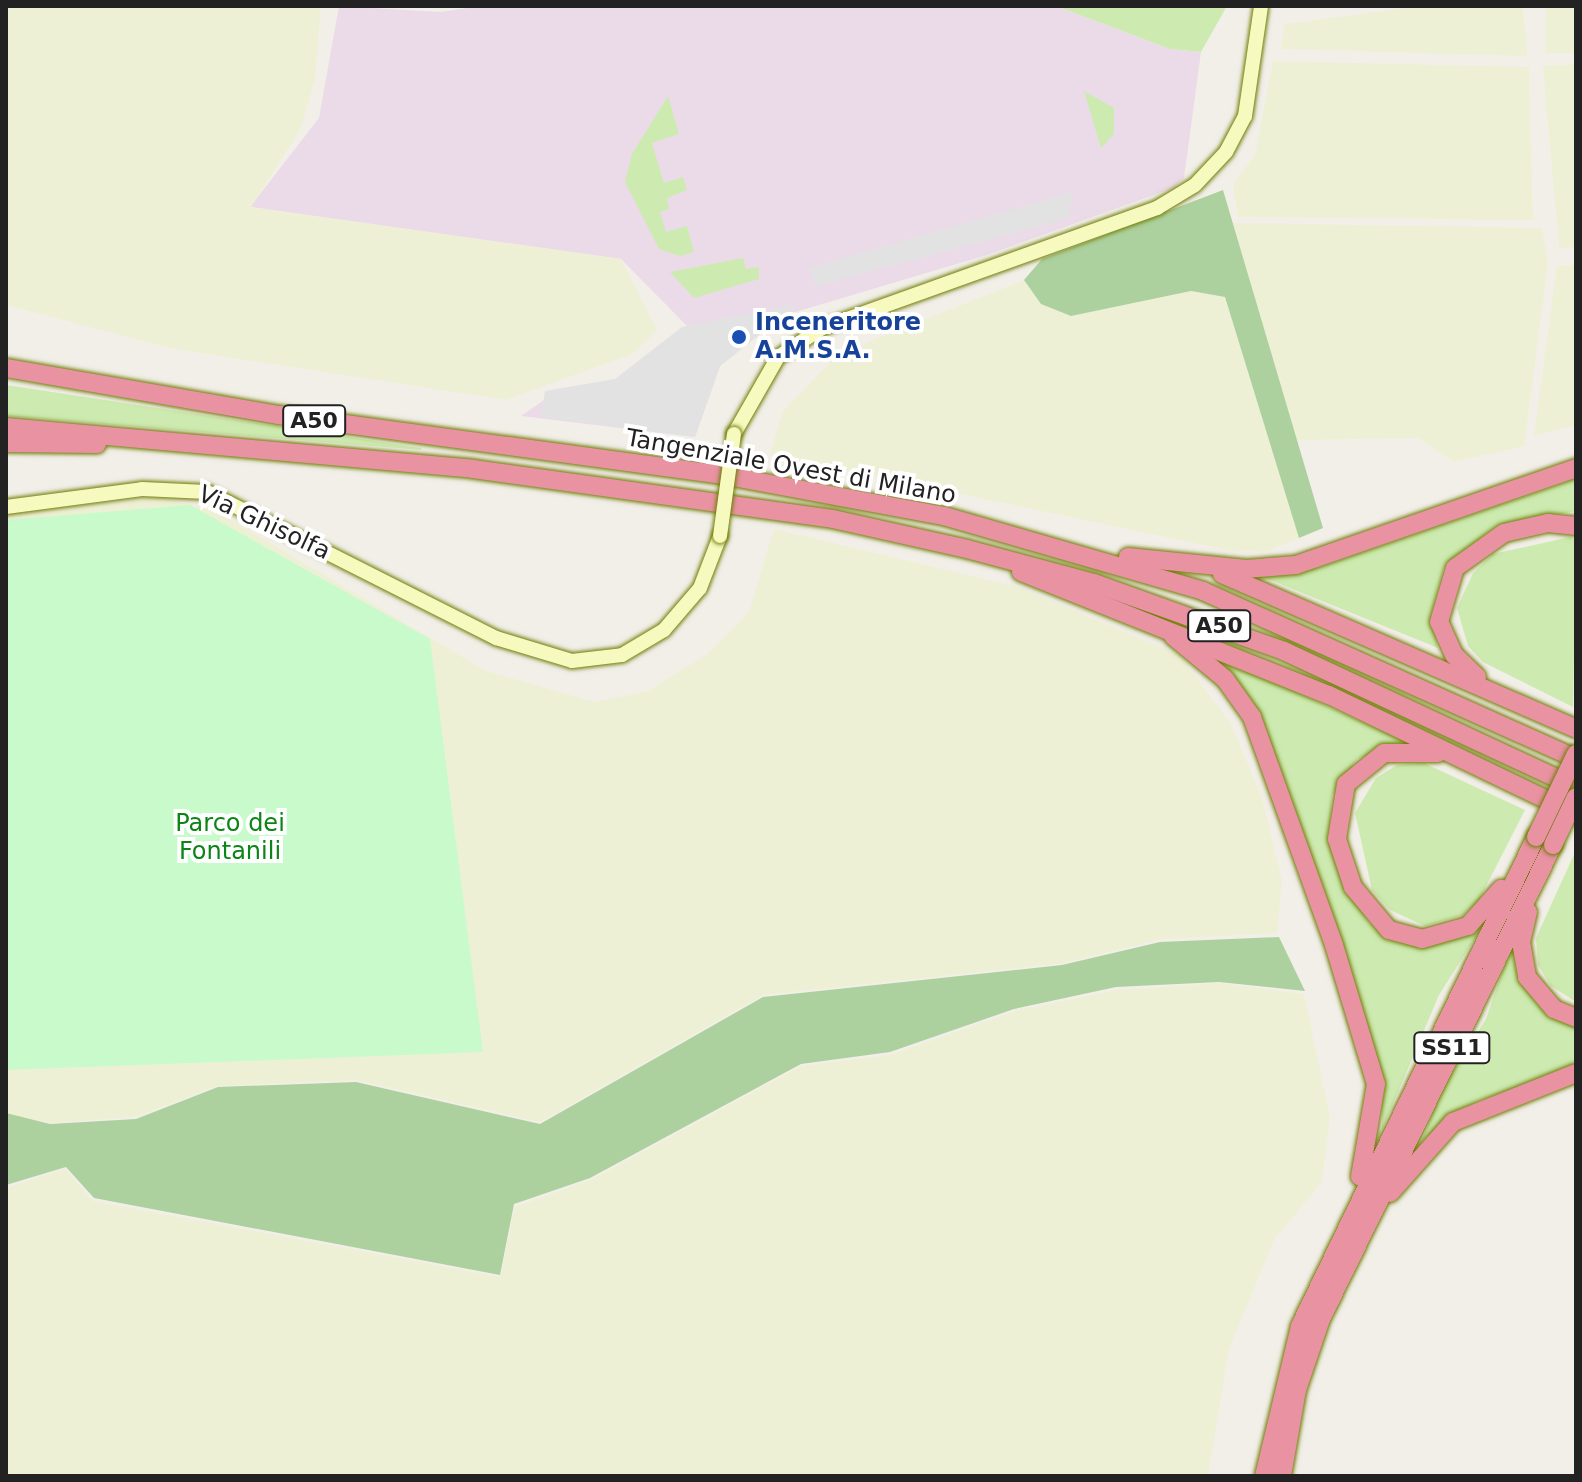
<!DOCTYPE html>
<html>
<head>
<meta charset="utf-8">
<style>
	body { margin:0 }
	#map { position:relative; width:1582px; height:1482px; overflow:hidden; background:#f2efe9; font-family:"DejaVu Sans",sans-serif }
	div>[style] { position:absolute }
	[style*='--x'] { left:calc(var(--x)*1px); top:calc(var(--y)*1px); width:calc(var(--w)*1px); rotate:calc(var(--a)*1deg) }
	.industrial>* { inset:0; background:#ebdbe8 }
	.farmland>* { inset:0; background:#eef0d5; transform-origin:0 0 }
	.grass>* { inset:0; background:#cdebb0 }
	.forest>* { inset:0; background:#add19e }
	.park>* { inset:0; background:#c8facc }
	.parking>* { inset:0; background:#e2e2e2 }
	.roads { filter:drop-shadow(0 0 2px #707d05) drop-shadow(0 0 2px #707d05) }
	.secondary>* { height:14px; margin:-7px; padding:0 7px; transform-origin:7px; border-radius:7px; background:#f7fabf }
	.highway>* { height:18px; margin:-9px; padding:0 9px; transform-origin:9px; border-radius:9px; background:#e892a2 }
	.bridges { filter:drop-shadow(0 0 2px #707d05) drop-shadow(0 0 2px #707d05) }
	.secondary-bridge>* { height:14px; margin:-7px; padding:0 7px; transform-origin:7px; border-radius:7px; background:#f7fabf }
	.highway-bridge>* { height:18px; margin:-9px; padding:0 9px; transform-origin:9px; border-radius:9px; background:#e892a2 }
	.dots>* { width:22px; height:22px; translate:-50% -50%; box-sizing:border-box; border:4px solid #fff; border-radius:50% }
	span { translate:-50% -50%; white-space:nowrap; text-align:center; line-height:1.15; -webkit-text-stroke:8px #fff; paint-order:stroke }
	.shield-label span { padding:2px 6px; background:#fff; border:2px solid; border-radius:6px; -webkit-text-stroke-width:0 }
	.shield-label { font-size:22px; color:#222; font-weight:700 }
	.transit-label { font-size:24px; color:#164399; font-weight:700 }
	.left { translate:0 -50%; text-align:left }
	.street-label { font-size:24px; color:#222 }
	.park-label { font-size:24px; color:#0c8416 }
	.frame { position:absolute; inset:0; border:8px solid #222; pointer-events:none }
</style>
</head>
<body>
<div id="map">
	<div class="industrial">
		<div style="clip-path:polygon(339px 6px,440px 12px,481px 6px,1056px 6px,1170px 49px,1201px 52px,1184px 178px,1173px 188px,987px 255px,782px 316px,720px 366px,695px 437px,521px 416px,544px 400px,615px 388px,687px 326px,621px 259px,250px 207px,319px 118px)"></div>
	</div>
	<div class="farmland">
		<div style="clip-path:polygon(6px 6px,321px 6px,315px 79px,301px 128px,251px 207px,621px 259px,657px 331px,632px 354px,506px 400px,174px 349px,6px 305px)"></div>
		<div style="clip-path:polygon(1421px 6px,1523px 6px,1527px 56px,1281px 49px,1285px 24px)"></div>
		<div style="left:1546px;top:6px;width:30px;height:47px"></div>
		<div style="clip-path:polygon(1273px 61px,1529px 67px,1533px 220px,1238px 217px,1233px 185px,1255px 155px)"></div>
		<div style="clip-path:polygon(1576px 64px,1576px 247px,1559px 248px,1543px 66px)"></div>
		<div style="clip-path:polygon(1232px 223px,1542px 228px,1548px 263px,1524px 446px,1454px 462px,1418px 438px,1297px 440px)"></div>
		<div style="clip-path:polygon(1576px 265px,1576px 425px,1534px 436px,1557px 266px)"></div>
		<div style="clip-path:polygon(1024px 280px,1041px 304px,1071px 316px,1191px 291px,1225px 297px,1299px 538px,1267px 551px,1232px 551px,770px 454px,783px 411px,838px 354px)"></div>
		<div style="clip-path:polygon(159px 497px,218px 512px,486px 671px,595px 702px,648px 691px,706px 655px,749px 612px,774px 529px,1018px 587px,1179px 655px,1230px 722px,1262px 797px,1282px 881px,1277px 933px,1162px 939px,1064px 963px,763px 995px,540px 1122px,356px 1080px,217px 1086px,136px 1117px,51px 1123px,8px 1115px,6px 514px)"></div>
		<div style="clip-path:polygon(1220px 983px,1304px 994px,1330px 1117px,1322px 1182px,1274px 1240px,1229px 1349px,1208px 1476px,6px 1476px,6px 1188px,65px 1169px,93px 1201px,500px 1277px,515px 1207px,593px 1179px,801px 1066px,890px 1055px,1015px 1011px,1117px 990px)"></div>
	</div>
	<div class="grass">
		<div style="clip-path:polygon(1056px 6px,1227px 6px,1201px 52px,1170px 49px)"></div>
		<div style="clip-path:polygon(1084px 91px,1114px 108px,1114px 134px,1101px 148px)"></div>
		<div style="clip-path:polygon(668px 96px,679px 134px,652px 143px,664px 183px,683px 177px,687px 190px,667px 198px,669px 209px,660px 212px,666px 232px,687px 226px,694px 252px,680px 256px,659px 249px,625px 182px,632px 154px)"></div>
		<div style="clip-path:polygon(743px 258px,746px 269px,759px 267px,759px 279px,694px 298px,670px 272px)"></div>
		<div style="clip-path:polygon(6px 385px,421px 448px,421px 450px,6px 416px)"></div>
		<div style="clip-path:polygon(1576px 479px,1576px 511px,1495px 527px,1444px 567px,1431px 614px,1438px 648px,1263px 577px,1318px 568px)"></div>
		<div style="clip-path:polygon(1570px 537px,1576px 540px,1573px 707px,1483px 662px,1468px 646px,1457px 608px,1473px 573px,1493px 554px)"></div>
		<div style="clip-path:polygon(1229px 662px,1404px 741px,1357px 759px,1332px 796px,1329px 832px,1341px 878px,1369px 923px,1419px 948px,1479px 932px,1439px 995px,1382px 1130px,1382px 1084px,1257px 711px,1226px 669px)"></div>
		<div style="clip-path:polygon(1424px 763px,1525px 810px,1479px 900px,1463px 915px,1425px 926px,1390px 910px,1372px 890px,1355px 813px,1376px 778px,1397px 765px)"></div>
		<div style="clip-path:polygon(1576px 850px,1576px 1002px,1551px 986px,1538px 965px,1536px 938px)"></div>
		<div style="clip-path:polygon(1511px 947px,1576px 1026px,1576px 1067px,1477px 1101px,1422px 1140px,1444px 1085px,1486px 1019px)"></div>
	</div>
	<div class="forest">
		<div style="clip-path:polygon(1223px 190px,1323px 528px,1299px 538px,1225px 297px,1191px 291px,1071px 316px,1041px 304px,1024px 280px,1042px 259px)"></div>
		<div style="clip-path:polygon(1279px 937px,1305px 991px,1219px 982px,1116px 987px,1014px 1009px,890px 1052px,801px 1064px,590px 1178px,514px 1204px,500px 1275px,94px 1198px,66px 1167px,6px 1185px,6px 1113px,50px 1124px,136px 1119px,218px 1087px,356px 1082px,540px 1124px,763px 997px,1062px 965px,1160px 942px)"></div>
	</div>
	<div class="park">
		<div style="clip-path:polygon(190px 505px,430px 639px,483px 1052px,6px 1070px,6px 520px)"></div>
	</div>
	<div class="parking">
		<div style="clip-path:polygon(1072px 192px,1069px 218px,816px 286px,810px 268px)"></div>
		<div style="clip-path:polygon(798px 304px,720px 366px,695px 437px,541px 417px,545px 391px,615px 379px,682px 327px)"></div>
	</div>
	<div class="roads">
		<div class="secondary">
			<div style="--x:734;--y:434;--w:89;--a:-60.3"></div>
			<div style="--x:778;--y:357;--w:53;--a:-33.4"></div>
			<div style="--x:822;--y:328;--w:356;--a:-19.7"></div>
			<div style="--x:1157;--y:208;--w:44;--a:-31.2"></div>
			<div style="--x:1195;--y:185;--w:45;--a:-46.8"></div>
			<div style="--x:1226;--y:152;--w:41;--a:-62.2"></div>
			<div style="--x:1245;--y:116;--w:111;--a:-81.7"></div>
			<div style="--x:6;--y:507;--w:137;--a:-7.5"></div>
			<div style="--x:142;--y:489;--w:65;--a:2.6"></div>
			<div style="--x:207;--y:492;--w:324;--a:26.8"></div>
			<div style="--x:496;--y:638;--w:79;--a:16.8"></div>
			<div style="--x:572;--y:661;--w:50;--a:-6.8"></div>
			<div style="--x:622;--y:655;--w:49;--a:-30.8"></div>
			<div style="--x:664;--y:630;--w:55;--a:-49.4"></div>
			<div style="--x:700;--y:588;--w:56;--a:-69"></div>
		</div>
		<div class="highway">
			<div style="--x:6;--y:368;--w:277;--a:9.8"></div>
			<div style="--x:279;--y:415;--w:447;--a:7.7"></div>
			<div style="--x:722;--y:475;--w:226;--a:10.5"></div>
			<div style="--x:944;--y:516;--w:270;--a:16.1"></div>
			<div style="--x:1203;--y:591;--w:409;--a:24.2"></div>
			<div style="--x:6;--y:427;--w:469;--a:5.1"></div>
			<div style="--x:473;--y:469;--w:363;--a:7.9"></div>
			<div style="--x:833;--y:519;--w:137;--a:12.6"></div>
			<div style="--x:967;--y:549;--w:131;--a:15"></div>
			<div style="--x:1094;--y:583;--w:202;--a:19.7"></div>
			<div style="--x:1284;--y:651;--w:322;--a:25"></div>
			<div style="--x:6;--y:443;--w:91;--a:0.6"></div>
			<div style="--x:1128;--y:557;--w:119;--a:5.8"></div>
			<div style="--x:1246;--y:569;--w:50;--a:-4.6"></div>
			<div style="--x:1296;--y:565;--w:296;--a:-19.1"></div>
			<div style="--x:1021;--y:572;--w:332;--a:21.8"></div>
			<div style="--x:1329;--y:695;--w:274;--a:25.7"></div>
			<div style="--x:1222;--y:574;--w:386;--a:23.6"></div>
			<div style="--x:1173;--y:636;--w:67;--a:39.6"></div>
			<div style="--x:1225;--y:679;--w:47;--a:54.6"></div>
			<div style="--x:1252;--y:717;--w:242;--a:70.2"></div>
			<div style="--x:1334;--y:945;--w:145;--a:73.2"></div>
			<div style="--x:1376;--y:1084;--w:94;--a:99.8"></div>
			<div style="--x:1477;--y:677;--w:32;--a:-136"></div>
			<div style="--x:1454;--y:655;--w:36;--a:-114"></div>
			<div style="--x:1439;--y:622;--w:56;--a:-73.5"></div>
			<div style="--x:1455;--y:568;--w:60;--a:-35.5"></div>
			<div style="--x:1504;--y:533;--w:45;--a:-12.8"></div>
			<div style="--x:1548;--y:523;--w:28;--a:6"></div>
			<div style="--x:1438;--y:753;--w:54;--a:180"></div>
			<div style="--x:1384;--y:753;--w:49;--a:140.8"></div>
			<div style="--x:1346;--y:784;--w:56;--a:99.3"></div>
			<div style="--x:1337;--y:839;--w:51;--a:71.6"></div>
			<div style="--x:1353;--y:887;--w:56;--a:50.1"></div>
			<div style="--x:1389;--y:930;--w:34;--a:15"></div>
			<div style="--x:1422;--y:939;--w:48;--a:-15.8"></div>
			<div style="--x:1468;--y:926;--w:50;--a:-48.3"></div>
			<div style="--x:1528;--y:912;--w:31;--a:103"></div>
			<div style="--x:1521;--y:942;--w:36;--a:80"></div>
			<div style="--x:1527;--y:977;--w:42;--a:49.8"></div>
			<div style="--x:1554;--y:1009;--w:24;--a:22"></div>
			<div style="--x:1390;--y:1193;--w:95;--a:-48.4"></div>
			<div style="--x:1453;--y:1122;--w:132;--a:-21.7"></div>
			<div style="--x:1264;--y:1476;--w:154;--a:-76.5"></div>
			<div style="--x:1300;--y:1326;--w:543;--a:-64.24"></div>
			<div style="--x:1282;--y:1476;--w:87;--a:-80.1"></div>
			<div style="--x:1297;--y:1390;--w:75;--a:-71.3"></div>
			<div style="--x:1321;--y:1319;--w:528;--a:-63.92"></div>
		</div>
	</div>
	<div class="bridges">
		<div class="secondary-bridge">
			<div style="--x:720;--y:536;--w:103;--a:-82.2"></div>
		</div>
		<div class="highway-bridge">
			<div style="--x:1536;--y:837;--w:92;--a:-64.3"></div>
			<div style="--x:1553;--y:845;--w:53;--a:-64.4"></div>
		</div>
	</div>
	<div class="dots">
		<div style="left:739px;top:337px;background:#1a4fb4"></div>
	</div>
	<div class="shield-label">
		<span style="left:314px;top:421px">A50</span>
		<span style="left:1219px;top:626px">A50</span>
		<span style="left:1452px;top:1048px">SS11</span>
	</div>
	<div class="transit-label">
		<span class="left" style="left:755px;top:337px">Inceneritore<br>A.M.S.A.</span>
	</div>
	<div class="street-label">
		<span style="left:791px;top:467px;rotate:10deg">Tangenziale Ovest di Milano</span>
		<span style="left:264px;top:523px;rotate:25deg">Via Ghisolfa</span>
	</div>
	<div class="park-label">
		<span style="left:230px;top:838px">Parco dei<br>Fontanili</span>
	</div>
	<div class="frame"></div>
</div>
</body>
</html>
